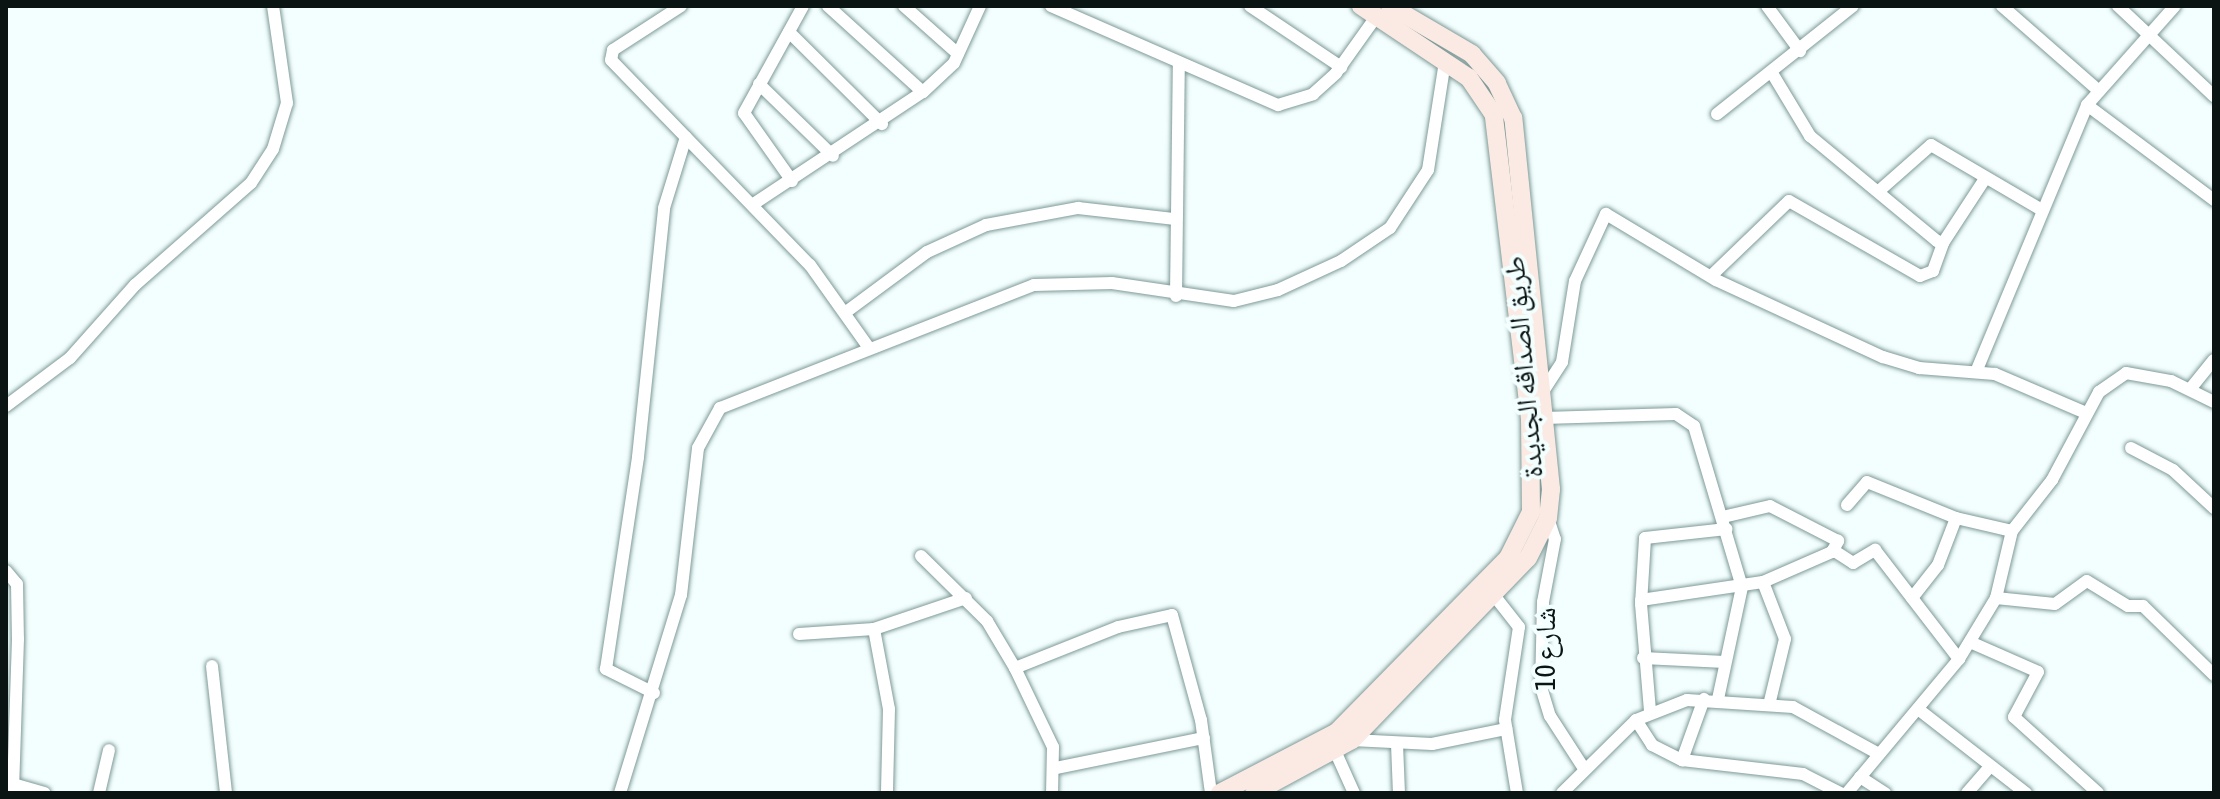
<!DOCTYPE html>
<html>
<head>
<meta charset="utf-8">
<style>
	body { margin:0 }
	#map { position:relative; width:2220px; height:799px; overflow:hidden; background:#f3fffe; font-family:"Asap Condensed","Noto Naskh Arabic",sans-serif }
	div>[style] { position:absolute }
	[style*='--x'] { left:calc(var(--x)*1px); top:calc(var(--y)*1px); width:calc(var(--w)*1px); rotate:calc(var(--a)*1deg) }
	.roads { filter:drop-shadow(0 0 2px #7e9a98) drop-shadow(0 0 2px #7e9a98) }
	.street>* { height:12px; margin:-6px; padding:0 6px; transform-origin:6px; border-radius:6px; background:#fff }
	.secondary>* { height:18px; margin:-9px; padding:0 9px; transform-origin:9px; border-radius:9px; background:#faeae3 }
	span { translate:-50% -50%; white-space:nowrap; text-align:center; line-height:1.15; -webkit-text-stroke:8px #f3fffe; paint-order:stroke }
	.street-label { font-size:28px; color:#091413 }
	.frame { position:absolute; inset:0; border:8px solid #091413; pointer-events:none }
</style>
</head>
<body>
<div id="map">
	<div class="roads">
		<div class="street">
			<div style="--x:681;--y:6;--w:81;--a:147.1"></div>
			<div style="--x:613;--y:50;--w:10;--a:101"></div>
			<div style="--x:611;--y:60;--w:286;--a:45.9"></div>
			<div style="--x:810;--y:265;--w:102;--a:54.6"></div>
			<div style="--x:828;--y:6;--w:128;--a:42.2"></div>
			<div style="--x:904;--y:6;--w:72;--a:41.6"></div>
			<div style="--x:1051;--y:6;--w:248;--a:23.6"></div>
			<div style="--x:1278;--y:105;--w:37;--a:-17"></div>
			<div style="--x:1313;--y:94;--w:31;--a:-42"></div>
			<div style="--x:1336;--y:73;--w:69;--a:-54.5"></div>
			<div style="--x:1250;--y:6;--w:110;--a:33.8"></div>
			<div style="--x:1767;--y:6;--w:56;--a:53.7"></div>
			<div style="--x:2002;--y:6;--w:129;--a:41.2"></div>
			<div style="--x:2118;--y:6;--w:132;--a:43.2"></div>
			<div style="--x:789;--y:32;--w:131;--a:44.7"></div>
			<div style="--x:1772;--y:73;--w:74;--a:58.9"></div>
			<div style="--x:1810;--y:136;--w:165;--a:39.6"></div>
			<div style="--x:1937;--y:241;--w:6;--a:18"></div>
			<div style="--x:1943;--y:243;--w:75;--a:-56.9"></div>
			<div style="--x:759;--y:84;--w:103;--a:44.2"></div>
			<div style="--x:2087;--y:105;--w:159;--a:36.8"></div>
			<div style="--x:1717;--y:114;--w:174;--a:-38.5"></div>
			<div style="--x:792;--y:181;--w:83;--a:-125.2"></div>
			<div style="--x:744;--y:113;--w:122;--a:-61.1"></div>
			<div style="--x:1880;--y:190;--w:68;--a:-41.4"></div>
			<div style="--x:1931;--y:145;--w:129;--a:30.4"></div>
			<div style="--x:752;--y:205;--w:205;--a:-33.5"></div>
			<div style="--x:923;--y:92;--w:42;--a:-43.1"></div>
			<div style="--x:954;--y:63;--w:63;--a:-65.5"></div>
			<div style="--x:1711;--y:276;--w:108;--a:-43.9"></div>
			<div style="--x:1789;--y:201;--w:151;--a:29.8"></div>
			<div style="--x:1920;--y:276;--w:14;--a:-21"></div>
			<div style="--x:1933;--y:271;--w:30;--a:-70"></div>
			<div style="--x:1176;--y:296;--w:233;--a:-89.3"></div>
			<div style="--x:846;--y:312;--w:101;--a:-36.5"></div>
			<div style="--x:927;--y:252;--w:65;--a:-24.6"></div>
			<div style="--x:986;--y:225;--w:94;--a:-10.5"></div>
			<div style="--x:1078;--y:208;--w:98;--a:6.5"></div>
			<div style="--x:1976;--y:372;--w:289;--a:-67.4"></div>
			<div style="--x:2087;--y:105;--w:132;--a:-48.4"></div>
			<div style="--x:2191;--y:388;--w:36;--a:-51"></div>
			<div style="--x:1542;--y:393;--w:37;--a:-57"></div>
			<div style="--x:1562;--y:362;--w:82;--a:-80.9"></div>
			<div style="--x:1575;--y:281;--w:74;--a:-65.2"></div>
			<div style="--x:1606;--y:214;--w:128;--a:31"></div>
			<div style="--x:1716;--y:280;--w:184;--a:24.8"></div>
			<div style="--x:1883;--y:357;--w:38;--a:17"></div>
			<div style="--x:1919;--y:368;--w:76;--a:4.5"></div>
			<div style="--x:1995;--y:374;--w:99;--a:23.2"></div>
			<div style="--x:6;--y:406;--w:80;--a:-36.9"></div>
			<div style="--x:70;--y:358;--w:98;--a:-48.3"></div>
			<div style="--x:135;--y:285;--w:154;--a:-41.3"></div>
			<div style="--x:251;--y:183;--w:40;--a:-57.1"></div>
			<div style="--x:273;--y:149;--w:48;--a:-73.1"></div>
			<div style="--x:287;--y:103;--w:98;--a:-98.2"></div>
			<div style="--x:1544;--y:418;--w:132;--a:-1.7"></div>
			<div style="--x:1676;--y:414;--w:22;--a:34"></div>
			<div style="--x:1694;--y:426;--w:168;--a:73.4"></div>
			<div style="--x:1742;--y:587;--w:115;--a:102.1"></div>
			<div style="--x:2131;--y:448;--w:47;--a:27.6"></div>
			<div style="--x:2173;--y:470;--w:56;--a:42.8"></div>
			<div style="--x:1847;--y:505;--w:30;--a:-49"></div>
			<div style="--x:1867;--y:482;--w:96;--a:22"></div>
			<div style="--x:1956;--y:518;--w:57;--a:13.1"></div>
			<div style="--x:1548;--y:518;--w:22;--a:72"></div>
			<div style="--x:1555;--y:539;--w:64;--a:100.8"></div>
			<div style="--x:1543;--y:602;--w:85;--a:91.3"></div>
			<div style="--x:1541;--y:687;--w:30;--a:73"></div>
			<div style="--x:1550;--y:716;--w:64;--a:57.1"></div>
			<div style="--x:1833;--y:550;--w:24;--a:33"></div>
			<div style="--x:1853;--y:563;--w:26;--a:-31"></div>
			<div style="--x:1875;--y:550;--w:138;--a:52.4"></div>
			<div style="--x:921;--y:556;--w:93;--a:44.6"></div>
			<div style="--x:987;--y:621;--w:55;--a:59.2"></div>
			<div style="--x:1015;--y:668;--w:88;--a:64.3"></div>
			<div style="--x:1053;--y:747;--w:46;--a:91.2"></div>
			<div style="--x:6;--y:571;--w:17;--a:50"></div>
			<div style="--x:17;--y:584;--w:55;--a:89"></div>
			<div style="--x:18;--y:639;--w:154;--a:91.9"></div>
			<div style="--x:1763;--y:582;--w:61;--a:68.9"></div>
			<div style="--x:1785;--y:639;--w:64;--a:103.6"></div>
			<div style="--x:1493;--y:594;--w:42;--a:51.8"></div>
			<div style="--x:1519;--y:627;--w:94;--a:98.6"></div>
			<div style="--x:1505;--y:720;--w:74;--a:80.7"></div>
			<div style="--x:1912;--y:598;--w:42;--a:-51.8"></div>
			<div style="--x:1938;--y:565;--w:50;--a:-69"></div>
			<div style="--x:1996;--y:598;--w:59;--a:5.8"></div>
			<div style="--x:2055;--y:604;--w:39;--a:-36"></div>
			<div style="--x:2087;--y:581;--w:48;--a:31.4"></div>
			<div style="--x:2128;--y:606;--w:15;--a:0"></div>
			<div style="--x:2143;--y:606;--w:99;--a:44.2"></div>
			<div style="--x:1641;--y:600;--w:123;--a:-8.4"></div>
			<div style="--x:1763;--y:582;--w:75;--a:-23.5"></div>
			<div style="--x:1832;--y:552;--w:13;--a:-61"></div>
			<div style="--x:1838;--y:541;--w:76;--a:-152.8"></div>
			<div style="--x:1770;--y:506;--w:48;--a:166.8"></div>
			<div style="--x:874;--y:629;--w:81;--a:79.4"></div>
			<div style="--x:889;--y:709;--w:84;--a:91.4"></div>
			<div style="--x:799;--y:634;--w:75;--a:-3.8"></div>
			<div style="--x:874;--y:629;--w:97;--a:-18.6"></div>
			<div style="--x:1970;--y:642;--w:74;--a:23.8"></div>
			<div style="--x:2038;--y:672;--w:51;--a:118.1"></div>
			<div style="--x:2014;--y:717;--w:113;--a:42.1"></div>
			<div style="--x:1643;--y:658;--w:82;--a:2.8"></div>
			<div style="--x:212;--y:666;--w:128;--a:83.7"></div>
			<div style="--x:1015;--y:668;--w:111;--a:-21.7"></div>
			<div style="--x:1118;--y:627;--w:55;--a:-12.5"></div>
			<div style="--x:1172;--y:615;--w:109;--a:74.6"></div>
			<div style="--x:1201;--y:720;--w:74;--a:82.2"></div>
			<div style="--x:654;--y:693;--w:54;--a:-153.4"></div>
			<div style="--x:606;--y:669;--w:214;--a:-81.4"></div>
			<div style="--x:638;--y:457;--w:250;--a:-84"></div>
			<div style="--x:664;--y:208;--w:74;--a:-72.8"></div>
			<div style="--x:1918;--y:709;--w:137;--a:37.9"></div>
			<div style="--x:1650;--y:711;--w:107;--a:-94.8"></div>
			<div style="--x:1641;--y:604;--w:66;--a:-86.5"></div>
			<div style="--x:1645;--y:538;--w:82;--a:-6.3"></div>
			<div style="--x:1636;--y:720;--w:30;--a:57"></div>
			<div style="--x:1652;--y:745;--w:34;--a:27"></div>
			<div style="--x:1682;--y:760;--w:122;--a:6.6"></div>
			<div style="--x:1803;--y:774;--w:42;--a:27.2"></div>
			<div style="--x:1352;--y:740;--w:80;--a:2.9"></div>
			<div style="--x:1432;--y:744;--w:76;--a:-11.5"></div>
			<div style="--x:1397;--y:744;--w:49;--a:87.7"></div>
			<div style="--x:1336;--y:753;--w:44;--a:65.8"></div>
			<div style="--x:1682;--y:760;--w:65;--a:-70.2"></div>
			<div style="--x:1056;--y:768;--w:151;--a:-11.5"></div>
			<div style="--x:1860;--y:777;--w:30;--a:33"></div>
			<div style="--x:6;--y:782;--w:40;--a:16"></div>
			<div style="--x:99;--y:793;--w:44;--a:-76.9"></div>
			<div style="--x:620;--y:793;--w:207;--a:-72.9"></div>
			<div style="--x:681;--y:595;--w:148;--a:-83.4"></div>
			<div style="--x:698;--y:448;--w:46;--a:-61.2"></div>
			<div style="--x:720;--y:408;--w:337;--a:-21.4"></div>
			<div style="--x:1034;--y:285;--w:78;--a:-1.5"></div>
			<div style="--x:1112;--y:283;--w:123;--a:8.4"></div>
			<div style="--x:1234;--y:301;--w:45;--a:-14"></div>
			<div style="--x:1278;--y:290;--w:69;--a:-24.7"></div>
			<div style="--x:1341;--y:261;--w:59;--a:-34"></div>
			<div style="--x:1390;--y:228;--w:69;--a:-56.8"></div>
			<div style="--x:1428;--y:170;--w:109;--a:-81.1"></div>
			<div style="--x:1562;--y:793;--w:104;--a:-44.6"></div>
			<div style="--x:1636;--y:720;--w:55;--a:-21.4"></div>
			<div style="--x:1687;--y:700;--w:106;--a:3.8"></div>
			<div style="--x:1793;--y:707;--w:98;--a:28.7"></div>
			<div style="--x:1847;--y:793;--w:175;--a:-50.1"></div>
			<div style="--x:1959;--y:659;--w:71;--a:-58.8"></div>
			<div style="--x:1996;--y:598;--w:69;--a:-76.6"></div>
			<div style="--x:2012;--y:531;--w:65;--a:-51.9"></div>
			<div style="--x:2052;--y:480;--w:100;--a:-61.9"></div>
			<div style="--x:2099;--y:392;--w:33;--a:-35"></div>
			<div style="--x:2126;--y:373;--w:46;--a:10.1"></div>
			<div style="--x:2171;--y:381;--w:48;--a:26"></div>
			<div style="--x:1967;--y:793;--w:35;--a:-49"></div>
		</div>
		<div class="secondary">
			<div style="--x:1220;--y:793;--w:132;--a:-27.5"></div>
			<div style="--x:1337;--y:732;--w:244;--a:-45.5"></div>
			<div style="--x:1508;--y:558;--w:51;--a:-63.4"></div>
			<div style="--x:1531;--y:512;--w:93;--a:-90.6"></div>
			<div style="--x:1530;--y:419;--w:306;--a:-96.8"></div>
			<div style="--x:1494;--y:115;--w:45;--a:-124"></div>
			<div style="--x:1469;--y:78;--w:130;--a:-146.3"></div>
			<div style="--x:1254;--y:793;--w:111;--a:-28.4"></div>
			<div style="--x:1352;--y:740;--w:253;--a:-46"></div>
			<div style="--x:1528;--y:558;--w:45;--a:-63.4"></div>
			<div style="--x:1548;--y:518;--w:29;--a:-84"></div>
			<div style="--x:1551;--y:489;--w:373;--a:-95.8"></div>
			<div style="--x:1513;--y:118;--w:38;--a:-115"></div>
			<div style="--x:1497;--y:83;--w:38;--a:-131"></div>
			<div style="--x:1472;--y:54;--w:95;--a:-149.7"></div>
		</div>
	</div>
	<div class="street-label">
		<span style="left:1523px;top:367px;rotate:-95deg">طريق الصداقه الجديدة</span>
		<span style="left:1545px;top:649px;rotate:-90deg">شارع 10</span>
	</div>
	<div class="frame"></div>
</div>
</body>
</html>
